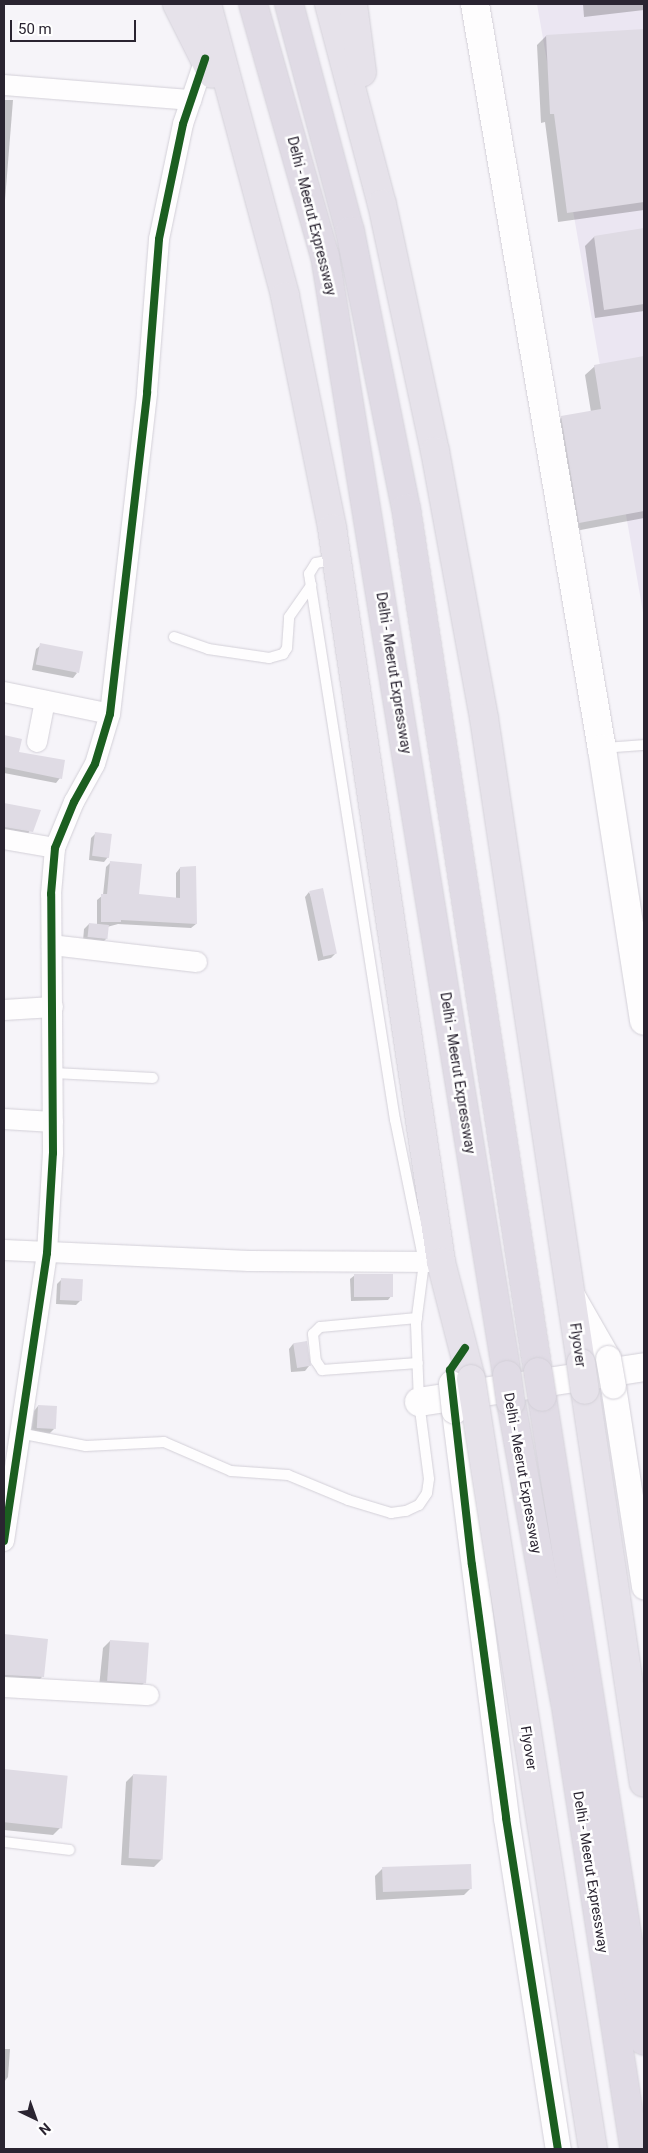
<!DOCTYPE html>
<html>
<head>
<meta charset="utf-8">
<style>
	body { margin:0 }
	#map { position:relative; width:648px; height:2153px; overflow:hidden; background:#f6f4f9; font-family:Roboto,sans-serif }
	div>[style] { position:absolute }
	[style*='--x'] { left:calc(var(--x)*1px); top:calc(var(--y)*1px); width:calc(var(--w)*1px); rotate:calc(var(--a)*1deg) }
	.built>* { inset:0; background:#ebe6f2 }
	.shadow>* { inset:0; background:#0003 }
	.building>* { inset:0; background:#dfdbe4; transform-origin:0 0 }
	.roads { filter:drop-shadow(0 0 1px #d3d0d8) drop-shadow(0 0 1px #d3d0d8) }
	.service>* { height:10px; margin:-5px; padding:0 5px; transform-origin:5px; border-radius:5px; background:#fefdfe }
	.minor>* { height:20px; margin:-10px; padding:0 10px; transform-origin:10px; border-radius:10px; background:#fefdfe }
	.tertiary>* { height:25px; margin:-12.5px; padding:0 12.5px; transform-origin:12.5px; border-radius:12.5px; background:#fefdfe }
	.secondary>* { height:28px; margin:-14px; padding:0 14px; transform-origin:14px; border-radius:14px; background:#fefdfe }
	.trunk>* { height:28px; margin:-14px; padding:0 14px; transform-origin:14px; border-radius:14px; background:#e6e2ea }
	.motorway>* { height:28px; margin:-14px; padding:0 14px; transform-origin:14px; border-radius:14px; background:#e0dbe5 }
	.bridges { filter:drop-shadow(0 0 1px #d3d0d8) drop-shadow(0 0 1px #d3d0d8) }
	.tertiary-bridge>* { height:25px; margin:-12.5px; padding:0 12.5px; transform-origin:12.5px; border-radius:12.5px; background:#fefdfe }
	.trunk-bridge>* { height:28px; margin:-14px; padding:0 14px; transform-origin:14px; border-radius:14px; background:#e6e2ea }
	.motorway-bridge>* { height:28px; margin:-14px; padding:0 14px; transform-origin:14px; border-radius:14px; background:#e0dbe5 }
	.cycleway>* { height:8px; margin:-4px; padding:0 4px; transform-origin:4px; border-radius:4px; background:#1b5e20 }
	span { translate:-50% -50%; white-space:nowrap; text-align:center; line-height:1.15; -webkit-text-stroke:5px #fff; paint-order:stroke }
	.street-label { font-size:14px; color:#2a2431 }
	.frame { position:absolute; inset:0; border:5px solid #2a2431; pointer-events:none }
	.north { position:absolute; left:10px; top:2093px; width:50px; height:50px; -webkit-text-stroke:4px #fff; paint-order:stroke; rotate:138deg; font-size:14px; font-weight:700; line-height:20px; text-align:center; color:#2a2431 }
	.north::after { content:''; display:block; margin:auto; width:18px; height:22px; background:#2a2431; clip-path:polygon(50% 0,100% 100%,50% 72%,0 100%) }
	.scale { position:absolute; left:10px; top:20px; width:126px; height:22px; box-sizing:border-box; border:2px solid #2a2431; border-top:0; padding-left:6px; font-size:15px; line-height:18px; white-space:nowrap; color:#2a2431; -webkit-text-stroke:4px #fff; paint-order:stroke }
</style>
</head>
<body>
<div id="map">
	<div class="built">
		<div style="clip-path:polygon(537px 4px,644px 4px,644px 618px)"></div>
	</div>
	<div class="shadow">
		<div style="clip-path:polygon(583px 4px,644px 4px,644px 10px,584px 17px)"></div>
		<div style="clip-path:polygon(644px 31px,644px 210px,558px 222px,545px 122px,541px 123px,537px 45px,546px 36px)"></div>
		<div style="clip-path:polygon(4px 100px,13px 100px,4px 213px)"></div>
		<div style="clip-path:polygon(644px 229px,644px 311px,595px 318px,585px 246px,594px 237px)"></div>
		<div style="clip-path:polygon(644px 357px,644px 518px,570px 532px,552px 427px,562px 417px,591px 412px,585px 375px,595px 366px)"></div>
		<div style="clip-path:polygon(41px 645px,77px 673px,73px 678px,32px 670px,36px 649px)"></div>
		<div style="clip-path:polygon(4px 736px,21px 740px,18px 753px,60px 778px,56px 783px,4px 773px)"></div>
		<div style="clip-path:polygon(4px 805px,39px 811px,27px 836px,4px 832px)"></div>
		<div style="clip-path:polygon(96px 833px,108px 857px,104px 862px,89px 860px,91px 838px)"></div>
		<div style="clip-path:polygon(110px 863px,138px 895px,176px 899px,176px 873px,180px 868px,196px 924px,191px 928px,118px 924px,107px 927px,106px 939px,101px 944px,83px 941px,84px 929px,89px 924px,97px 925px,97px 900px,103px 895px,106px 867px)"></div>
		<div style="clip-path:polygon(309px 892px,336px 953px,331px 958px,318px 961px,305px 897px)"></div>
		<div style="clip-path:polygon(355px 1275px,392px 1295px,388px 1300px,351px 1301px,350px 1279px)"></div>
		<div style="clip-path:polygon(62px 1279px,81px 1300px,76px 1305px,56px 1304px,57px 1284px)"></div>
		<div style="clip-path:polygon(306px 1343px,309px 1366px,305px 1371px,291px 1372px,289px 1349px,293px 1344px)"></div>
		<div style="clip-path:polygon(38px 1406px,54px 1429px,49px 1434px,31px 1432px,34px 1411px)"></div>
		<div style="clip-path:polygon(4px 1636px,42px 1677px,35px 1684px,4px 1682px)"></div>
		<div style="clip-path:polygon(110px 1641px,145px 1682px,138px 1689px,99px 1687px,103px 1648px)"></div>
		<div style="clip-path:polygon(4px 1770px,60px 1828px,53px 1835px,4px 1830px)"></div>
		<div style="clip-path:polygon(133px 1775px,161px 1860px,154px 1867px,121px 1865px,126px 1782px)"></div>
		<div style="clip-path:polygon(382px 1869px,471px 1888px,464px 1895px,376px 1900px,375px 1876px)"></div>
		<div style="clip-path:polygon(4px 2049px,10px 2049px,8px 2077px,4px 2082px)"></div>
	</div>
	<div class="building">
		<div style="clip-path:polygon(644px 29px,644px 202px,567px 213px,554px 114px,550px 114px,546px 35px)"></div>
		<div style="clip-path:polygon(644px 228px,644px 304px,604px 310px,594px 236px)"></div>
		<div style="clip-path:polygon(644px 356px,644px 511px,579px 523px,561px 416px,601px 409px,594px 365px)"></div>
		<div style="left:40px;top:643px;width:44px;height:22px;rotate:11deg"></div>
		<div style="clip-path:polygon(4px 735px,22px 739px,19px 752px,65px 760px,62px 779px,4px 767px)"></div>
		<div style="clip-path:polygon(4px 803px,41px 810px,33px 832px,4px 827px)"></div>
		<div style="left:95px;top:832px;width:17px;height:24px;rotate:7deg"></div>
		<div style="clip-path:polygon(110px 861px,142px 864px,139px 894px,180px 898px,180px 867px,196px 866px,197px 924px,121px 920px,121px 922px,101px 922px,101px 894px,107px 894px)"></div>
		<div style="left:323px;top:888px;width:67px;height:14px;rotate:78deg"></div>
		<div style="left:89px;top:923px;width:20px;height:14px;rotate:6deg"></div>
		<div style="left:354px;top:1274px;width:39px;height:23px"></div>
		<div style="left:61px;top:1278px;width:22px;height:22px;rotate:3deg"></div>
		<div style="left:307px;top:1341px;width:25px;height:14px;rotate:81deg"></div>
		<div style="left:38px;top:1405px;width:19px;height:23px;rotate:3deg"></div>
		<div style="clip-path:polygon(4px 1634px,48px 1639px,44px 1677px,4px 1675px)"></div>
		<div style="left:110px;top:1640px;width:39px;height:41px;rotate:4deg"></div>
		<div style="left:4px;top:1769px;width:64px;height:53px;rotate:6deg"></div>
		<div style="left:133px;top:1774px;width:34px;height:84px;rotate:3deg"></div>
		<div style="left:471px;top:1864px;width:25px;height:89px;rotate:88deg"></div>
	</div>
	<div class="roads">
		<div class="service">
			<div style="--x:174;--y:637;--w:36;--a:19"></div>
			<div style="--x:208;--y:649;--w:62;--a:8.4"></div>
			<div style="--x:269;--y:658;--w:15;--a:-16"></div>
			<div style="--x:283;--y:654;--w:7;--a:-56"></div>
			<div style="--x:287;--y:648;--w:31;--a:-86"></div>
			<div style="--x:289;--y:617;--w:39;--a:-55"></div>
			<div style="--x:603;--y:748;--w:41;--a:-4.2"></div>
			<div style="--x:54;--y:1073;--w:99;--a:2.9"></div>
			<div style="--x:417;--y:1318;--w:97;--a:174.7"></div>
			<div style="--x:320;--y:1327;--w:10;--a:135"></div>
			<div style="--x:313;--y:1334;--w:27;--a:84"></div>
			<div style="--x:316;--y:1361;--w:11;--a:56"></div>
			<div style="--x:322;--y:1370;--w:96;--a:-4.2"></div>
			<div style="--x:19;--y:1433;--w:68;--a:11"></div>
			<div style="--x:86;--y:1446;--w:78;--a:-2.9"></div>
			<div style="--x:164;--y:1442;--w:73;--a:23.4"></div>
			<div style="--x:231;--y:1471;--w:57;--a:4"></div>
			<div style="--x:288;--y:1475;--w:65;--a:22.6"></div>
			<div style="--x:348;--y:1500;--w:45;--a:16.8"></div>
			<div style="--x:391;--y:1513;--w:15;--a:-8"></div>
			<div style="--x:406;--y:1511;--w:14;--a:-25"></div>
			<div style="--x:419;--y:1505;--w:14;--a:-56"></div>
			<div style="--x:427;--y:1493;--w:14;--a:-82"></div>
			<div style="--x:429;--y:1479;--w:78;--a:-97.4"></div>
			<div style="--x:419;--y:1402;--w:78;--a:-92.2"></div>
			<div style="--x:416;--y:1324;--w:63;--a:-82.6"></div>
			<div style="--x:424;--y:1262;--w:145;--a:-101.5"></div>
			<div style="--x:395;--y:1120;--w:553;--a:-98.95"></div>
			<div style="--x:309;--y:574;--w:13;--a:-58"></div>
			<div style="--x:316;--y:563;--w:20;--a:-11"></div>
			<div style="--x:4;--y:1842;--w:66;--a:6.9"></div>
		</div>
		<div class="minor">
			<div style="--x:4;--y:85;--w:188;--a:4.6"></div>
			<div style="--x:4;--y:692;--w:108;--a:11.7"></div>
			<div style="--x:37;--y:742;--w:42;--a:-79"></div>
			<div style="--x:4;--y:839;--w:52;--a:10"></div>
			<div style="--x:52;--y:945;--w:146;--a:6.7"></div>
			<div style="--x:4;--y:1010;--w:49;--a:-3.5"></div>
			<div style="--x:4;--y:1119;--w:49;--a:3.5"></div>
			<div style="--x:4;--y:1250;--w:245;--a:2.6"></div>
			<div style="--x:249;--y:1261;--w:192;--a:0.3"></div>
			<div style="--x:4;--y:1541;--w:291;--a:-81.5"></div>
			<div style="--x:47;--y:1253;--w:100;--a:-86.6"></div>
			<div style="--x:53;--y:1153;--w:259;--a:-90.4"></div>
			<div style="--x:51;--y:894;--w:46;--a:-85"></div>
			<div style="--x:55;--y:848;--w:50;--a:-67.6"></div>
			<div style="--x:74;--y:802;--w:43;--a:-61.1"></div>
			<div style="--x:95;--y:764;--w:52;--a:-73.3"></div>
			<div style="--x:110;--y:714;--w:324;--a:-83.4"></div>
			<div style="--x:147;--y:392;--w:153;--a:-85.5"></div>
			<div style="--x:159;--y:239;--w:117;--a:-78.2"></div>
			<div style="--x:183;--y:124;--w:69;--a:-71.3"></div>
			<div style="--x:4;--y:1687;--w:145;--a:3.2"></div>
		</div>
		<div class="tertiary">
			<div style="--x:573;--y:1297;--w:70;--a:60.2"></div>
			<div style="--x:613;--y:1386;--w:203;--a:81.2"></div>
			<div style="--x:454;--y:1411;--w:410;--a:82.7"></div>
			<div style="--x:506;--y:1818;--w:335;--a:81.1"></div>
		</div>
		<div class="secondary">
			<div style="--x:475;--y:4;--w:756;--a:80.33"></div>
			<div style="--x:602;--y:749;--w:275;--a:81.2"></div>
			<div style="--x:419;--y:1402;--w:228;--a:-8.8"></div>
		</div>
		<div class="trunk">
			<div style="--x:177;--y:4;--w:78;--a:63.4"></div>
			<div style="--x:207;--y:4;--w:302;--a:75"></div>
			<div style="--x:285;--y:296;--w:237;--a:78.5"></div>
			<div style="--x:332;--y:528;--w:742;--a:81.55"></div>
			<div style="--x:441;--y:1262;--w:121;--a:75.6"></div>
			<div style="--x:329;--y:4;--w:207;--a:75.2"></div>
			<div style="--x:382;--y:204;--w:253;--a:77.9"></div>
			<div style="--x:435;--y:451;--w:271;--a:79.6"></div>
			<div style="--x:484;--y:718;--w:652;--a:81.45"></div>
			<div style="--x:353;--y:4;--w:69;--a:82.5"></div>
			<div style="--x:585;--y:1390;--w:397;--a:81.5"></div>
		</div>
		<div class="motorway">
			<div style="--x:253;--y:4;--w:262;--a:74.1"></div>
			<div style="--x:325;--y:256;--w:1134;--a:80.76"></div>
			<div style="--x:289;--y:4;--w:235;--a:75"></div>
			<div style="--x:350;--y:231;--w:283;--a:78.6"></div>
			<div style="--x:406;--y:508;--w:874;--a:81.31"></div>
			<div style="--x:542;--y:1397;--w:652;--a:81"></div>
			<div style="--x:511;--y:1402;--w:304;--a:79.8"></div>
			<div style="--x:565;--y:1701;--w:453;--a:81.2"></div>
		</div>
	</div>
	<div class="bridges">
		<div class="tertiary-bridge">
			<div style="--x:608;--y:1358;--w:28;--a:80"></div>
			<div style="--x:451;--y:1383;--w:28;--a:84"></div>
		</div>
		<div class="trunk-bridge">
			<div style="--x:581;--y:1363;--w:27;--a:82"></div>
			<div style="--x:471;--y:1379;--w:780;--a:81"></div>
		</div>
		<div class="motorway-bridge">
			<div style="--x:538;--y:1372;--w:25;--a:81"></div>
			<div style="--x:507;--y:1375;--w:27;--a:82"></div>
		</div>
	</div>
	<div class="cycleway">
		<div style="--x:465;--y:1348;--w:27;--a:124"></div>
		<div style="--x:450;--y:1370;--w:196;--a:83.6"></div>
		<div style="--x:472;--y:1565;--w:255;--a:82.3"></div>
		<div style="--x:506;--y:1818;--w:335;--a:81.1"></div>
		<div style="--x:4;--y:1541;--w:291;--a:-81.5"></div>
		<div style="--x:47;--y:1253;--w:100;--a:-86.6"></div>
		<div style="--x:53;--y:1153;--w:259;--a:-90.4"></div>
		<div style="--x:51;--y:894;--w:46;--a:-85"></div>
		<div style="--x:55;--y:848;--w:50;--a:-67.6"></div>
		<div style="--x:74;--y:802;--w:43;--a:-61.1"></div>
		<div style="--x:95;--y:764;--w:52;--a:-73.3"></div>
		<div style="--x:110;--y:714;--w:324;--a:-83.4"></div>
		<div style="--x:147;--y:392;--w:153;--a:-85.5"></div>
		<div style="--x:159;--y:239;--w:117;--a:-78.2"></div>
		<div style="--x:183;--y:124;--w:69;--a:-71.3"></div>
	</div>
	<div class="street-label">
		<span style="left:312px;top:216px;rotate:76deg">Delhi - Meerut Expressway</span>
		<span style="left:394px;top:673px;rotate:81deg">Delhi - Meerut Expressway</span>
		<span style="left:458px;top:1073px;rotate:81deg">Delhi - Meerut Expressway</span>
		<span style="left:578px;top:1345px;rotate:82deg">Flyover</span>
		<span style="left:523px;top:1473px;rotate:80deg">Delhi - Meerut Expressway</span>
		<span style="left:529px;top:1748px;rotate:81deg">Flyover</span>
		<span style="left:591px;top:1872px;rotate:81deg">Delhi - Meerut Expressway</span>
	</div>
	<div class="frame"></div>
	<div class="north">N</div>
	<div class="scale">50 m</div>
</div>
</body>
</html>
